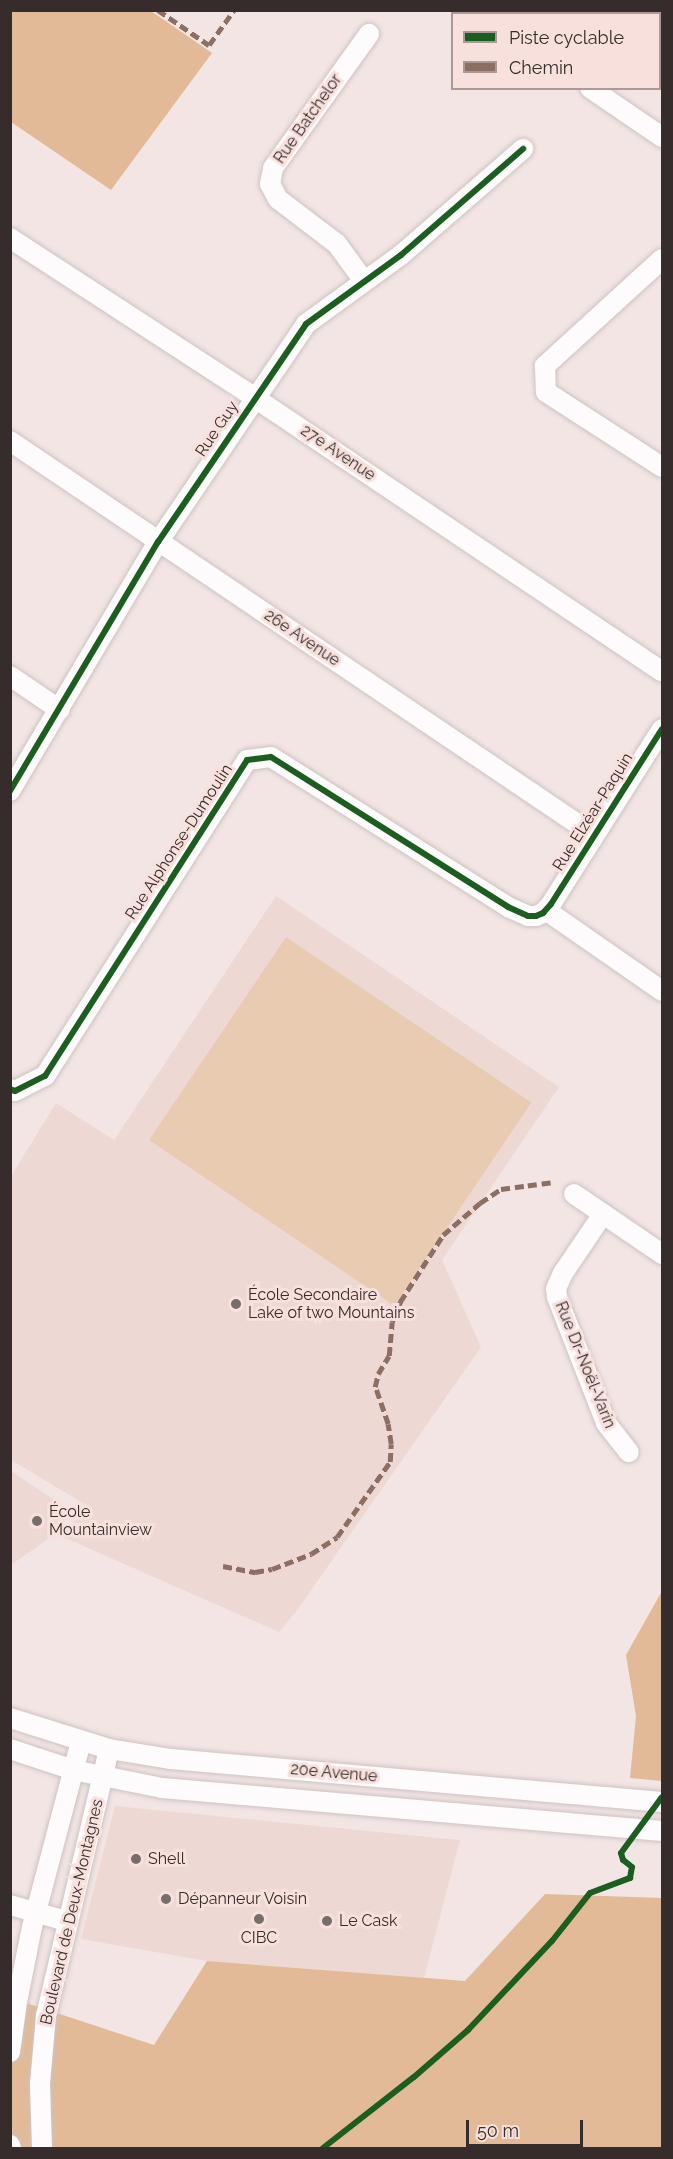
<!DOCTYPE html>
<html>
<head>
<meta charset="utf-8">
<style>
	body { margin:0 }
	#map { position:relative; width:673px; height:2159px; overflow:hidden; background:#f2e5e3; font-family:Raleway,sans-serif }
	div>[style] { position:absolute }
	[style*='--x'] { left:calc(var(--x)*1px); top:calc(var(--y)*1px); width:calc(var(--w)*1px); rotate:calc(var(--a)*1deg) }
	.built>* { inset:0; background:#eed8d4 }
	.green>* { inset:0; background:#e9cbb2; transform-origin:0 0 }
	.forest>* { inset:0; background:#e2ba97 }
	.roads { filter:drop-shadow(0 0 2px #cec3c2) drop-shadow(0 0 2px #cec3c2) }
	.minor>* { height:20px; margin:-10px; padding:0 10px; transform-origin:10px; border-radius:10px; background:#fdfbfb }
	.quiet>* { height:4.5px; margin-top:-2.25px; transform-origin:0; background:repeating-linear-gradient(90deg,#8d6e63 0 9px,transparent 0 13.5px) }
	.cycleway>* { height:6px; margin:-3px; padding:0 3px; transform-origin:3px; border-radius:3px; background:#1b5e20 }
	.dots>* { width:16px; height:16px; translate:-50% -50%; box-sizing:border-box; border:3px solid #f8e1dd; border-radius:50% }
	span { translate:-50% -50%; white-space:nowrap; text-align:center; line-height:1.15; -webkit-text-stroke:6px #f8e1dd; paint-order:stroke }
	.street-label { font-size:16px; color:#352c2b }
	.poi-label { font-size:16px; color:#352c2b }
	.left { translate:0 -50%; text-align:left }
	.frame { position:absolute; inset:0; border:12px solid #352c2b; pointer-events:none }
	.legend { position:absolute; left:451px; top:12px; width:210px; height:78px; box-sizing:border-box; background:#f8e1dd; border:2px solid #aa9996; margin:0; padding:8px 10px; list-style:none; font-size:18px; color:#352c2b }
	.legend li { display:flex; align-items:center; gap:12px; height:30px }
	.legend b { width:30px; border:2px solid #aa9996 }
	.scale { position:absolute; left:466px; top:2120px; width:117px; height:27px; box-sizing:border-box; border:3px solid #352c2b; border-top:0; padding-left:8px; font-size:18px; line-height:21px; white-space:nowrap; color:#352c2b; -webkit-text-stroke:4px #f8e1dd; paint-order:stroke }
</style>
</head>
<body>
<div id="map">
	<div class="built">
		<div style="clip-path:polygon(276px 896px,559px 1087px,442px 1260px,481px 1347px,298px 1609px,279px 1632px,63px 1537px,86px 1505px,11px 1460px,10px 1178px,56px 1103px,114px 1140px)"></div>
		<div style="clip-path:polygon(11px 1471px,71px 1511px,58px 1532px,11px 1565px)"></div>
		<div style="clip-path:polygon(115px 1806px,460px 1840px,424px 1978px,207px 1961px,81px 1939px)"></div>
	</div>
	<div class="green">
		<div style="left:286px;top:937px;width:296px;height:245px;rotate:34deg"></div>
	</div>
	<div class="forest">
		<div style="clip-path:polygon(10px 11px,151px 11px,212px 53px,111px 190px,11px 122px)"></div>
		<div style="clip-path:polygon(662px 1591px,662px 1781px,630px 1778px,636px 1716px,626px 1655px)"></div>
		<div style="clip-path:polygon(545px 1894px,662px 1898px,662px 2148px,11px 2148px,11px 1998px,154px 2045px,207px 1961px,465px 1981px)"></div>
	</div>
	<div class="roads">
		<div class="minor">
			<div style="--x:616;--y:14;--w:4;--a:-63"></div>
			<div style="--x:590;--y:88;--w:87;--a:34.2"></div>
			<div style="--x:10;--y:238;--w:293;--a:33.1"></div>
			<div style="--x:255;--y:398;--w:491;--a:33.9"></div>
			<div style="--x:662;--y:259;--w:159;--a:137.6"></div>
			<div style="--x:545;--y:366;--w:26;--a:88"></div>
			<div style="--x:546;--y:392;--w:138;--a:32.9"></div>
			<div style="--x:364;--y:281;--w:46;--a:-126.1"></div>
			<div style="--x:337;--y:244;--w:74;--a:-142.7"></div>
			<div style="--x:278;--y:199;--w:17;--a:-118"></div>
			<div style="--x:270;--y:184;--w:16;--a:-79"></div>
			<div style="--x:273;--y:168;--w:165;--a:-54.4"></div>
			<div style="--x:10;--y:441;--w:704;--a:34.01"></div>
			<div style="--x:10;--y:676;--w:60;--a:34.2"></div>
			<div style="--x:10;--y:791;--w:290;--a:-59.3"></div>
			<div style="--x:158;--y:542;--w:263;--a:-55.8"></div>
			<div style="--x:306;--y:324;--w:117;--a:-36"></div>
			<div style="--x:401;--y:255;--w:162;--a:-41"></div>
			<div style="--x:547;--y:911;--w:140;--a:34.8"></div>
			<div style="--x:10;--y:1089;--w:5;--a:22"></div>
			<div style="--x:15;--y:1091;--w:34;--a:-27"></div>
			<div style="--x:45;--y:1076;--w:375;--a:-57.4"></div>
			<div style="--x:247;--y:760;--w:24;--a:-7"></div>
			<div style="--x:271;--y:757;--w:280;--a:32.3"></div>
			<div style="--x:508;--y:907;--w:22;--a:24"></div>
			<div style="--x:528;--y:916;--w:8;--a:0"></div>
			<div style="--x:536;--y:916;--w:8;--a:-23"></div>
			<div style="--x:543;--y:913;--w:12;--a:-48"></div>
			<div style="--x:551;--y:904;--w:207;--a:-57.6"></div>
			<div style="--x:574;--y:1194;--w:107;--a:34.3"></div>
			<div style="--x:603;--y:1214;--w:71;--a:124.1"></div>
			<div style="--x:563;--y:1273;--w:17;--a:114"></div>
			<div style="--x:556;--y:1289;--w:8;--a:83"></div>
			<div style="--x:557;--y:1297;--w:135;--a:68.7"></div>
			<div style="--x:606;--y:1423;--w:37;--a:52"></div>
			<div style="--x:10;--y:1718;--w:104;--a:17.4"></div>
			<div style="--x:109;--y:1749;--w:63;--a:9.2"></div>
			<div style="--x:171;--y:1759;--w:493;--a:5"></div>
			<div style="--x:10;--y:1749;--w:66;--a:18.4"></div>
			<div style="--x:73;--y:1770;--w:91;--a:11.4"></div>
			<div style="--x:162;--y:1788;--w:502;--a:4.92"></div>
			<div style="--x:10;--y:1905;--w:58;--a:15.9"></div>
			<div style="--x:10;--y:2052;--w:50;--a:-82"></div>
			<div style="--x:17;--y:2002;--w:76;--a:-78.7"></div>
			<div style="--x:32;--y:1927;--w:192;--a:-75.2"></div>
			<div style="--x:10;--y:2145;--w:3;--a:72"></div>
			<div style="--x:42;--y:2148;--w:64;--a:-91.8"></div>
			<div style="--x:40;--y:2084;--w:68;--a:-85"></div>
			<div style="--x:46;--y:2016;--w:274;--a:-76.7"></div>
		</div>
	</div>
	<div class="quiet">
		<div style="--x:158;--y:10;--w:62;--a:34.5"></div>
		<div style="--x:209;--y:45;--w:43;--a:-54.5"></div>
		<div style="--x:223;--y:1566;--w:33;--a:11"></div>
		<div style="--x:255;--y:1572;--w:17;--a:-10"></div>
		<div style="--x:272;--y:1569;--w:42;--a:-21"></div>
		<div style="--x:311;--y:1554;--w:31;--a:-33"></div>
		<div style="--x:337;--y:1537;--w:92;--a:-54.8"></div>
		<div style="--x:390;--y:1462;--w:18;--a:-87"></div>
		<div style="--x:391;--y:1444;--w:20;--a:-99"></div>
		<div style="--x:388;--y:1424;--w:39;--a:-109"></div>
		<div style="--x:375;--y:1387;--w:13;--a:-77"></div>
		<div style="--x:378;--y:1374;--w:21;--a:-59"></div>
		<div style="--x:389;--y:1356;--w:34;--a:-85"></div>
		<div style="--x:392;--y:1322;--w:22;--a:-68"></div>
		<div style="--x:400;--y:1302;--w:80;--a:-57.3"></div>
		<div style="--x:443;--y:1235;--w:49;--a:-40.9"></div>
		<div style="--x:480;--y:1203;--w:25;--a:-34"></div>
		<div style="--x:501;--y:1189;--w:53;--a:-7.5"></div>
	</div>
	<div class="cycleway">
		<div style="--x:10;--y:791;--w:290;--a:-59.3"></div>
		<div style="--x:158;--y:542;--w:263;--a:-55.8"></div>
		<div style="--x:306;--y:324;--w:117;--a:-36"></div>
		<div style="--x:401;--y:255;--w:162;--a:-41"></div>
		<div style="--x:10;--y:1089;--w:5;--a:22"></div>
		<div style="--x:15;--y:1091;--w:34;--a:-27"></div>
		<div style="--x:45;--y:1076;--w:375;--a:-57.4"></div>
		<div style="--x:247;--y:760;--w:24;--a:-7"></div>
		<div style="--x:271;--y:757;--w:280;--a:32.3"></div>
		<div style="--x:508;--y:907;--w:22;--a:24"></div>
		<div style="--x:528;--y:916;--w:8;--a:0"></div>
		<div style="--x:536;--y:916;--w:8;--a:-23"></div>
		<div style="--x:543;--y:913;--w:12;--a:-48"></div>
		<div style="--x:551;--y:904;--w:207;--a:-57.6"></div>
		<div style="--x:323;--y:2148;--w:115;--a:-38"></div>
		<div style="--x:414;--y:2077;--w:72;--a:-41"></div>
		<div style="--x:468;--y:2030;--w:122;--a:-46.7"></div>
		<div style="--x:552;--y:1941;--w:61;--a:-51.6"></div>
		<div style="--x:590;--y:1893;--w:43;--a:-20.6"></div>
		<div style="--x:630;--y:1878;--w:11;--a:-80"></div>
		<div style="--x:632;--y:1867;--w:11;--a:-142"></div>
		<div style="--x:623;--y:1860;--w:7;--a:-106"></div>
		<div style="--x:621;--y:1853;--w:69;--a:-53.8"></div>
	</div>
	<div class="dots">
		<div style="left:236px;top:1304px;background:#776d6b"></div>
		<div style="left:37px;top:1521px;background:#776d6b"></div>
		<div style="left:136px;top:1859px;background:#776d6b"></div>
		<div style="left:166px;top:1899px;background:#776d6b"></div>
		<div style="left:259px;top:1919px;background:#776d6b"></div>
		<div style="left:327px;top:1921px;background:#776d6b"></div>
	</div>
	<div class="street-label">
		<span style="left:308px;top:119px;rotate:-55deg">Rue Batchelor</span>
		<span style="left:217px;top:429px;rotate:-56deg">Rue Guy</span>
		<span style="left:338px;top:453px;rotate:34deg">27e Avenue</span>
		<span style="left:302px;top:638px;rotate:34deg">26e Avenue</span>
		<span style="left:593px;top:812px;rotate:-58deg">Rue Elzéar-Paquin</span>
		<span style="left:179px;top:842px;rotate:-57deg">Rue Alphonse-Dumoulin</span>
		<span style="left:585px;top:1365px;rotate:68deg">Rue Dr-Noël-Varin</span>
		<span style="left:334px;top:1773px;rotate:5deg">20e Avenue</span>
		<span style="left:72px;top:1912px;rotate:-77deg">Boulevard de Deux-Montagnes</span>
	</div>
	<div class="poi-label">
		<span class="left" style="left:248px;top:1304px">École Secondaire<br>Lake of two Mountains</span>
		<span class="left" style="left:49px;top:1521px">École<br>Mountainview</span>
		<span class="left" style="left:148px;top:1859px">Shell</span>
		<span class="left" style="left:178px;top:1899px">Dépanneur Voisin</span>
		<span class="left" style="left:339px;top:1921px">Le Cask</span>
		<span style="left:259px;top:1938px">CIBC</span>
	</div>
	<div class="frame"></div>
	<ul class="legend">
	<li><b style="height:8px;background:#1b5e20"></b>Piste cyclable</li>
	<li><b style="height:8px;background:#8d6e63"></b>Chemin</li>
	</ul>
	<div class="scale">50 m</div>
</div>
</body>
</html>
